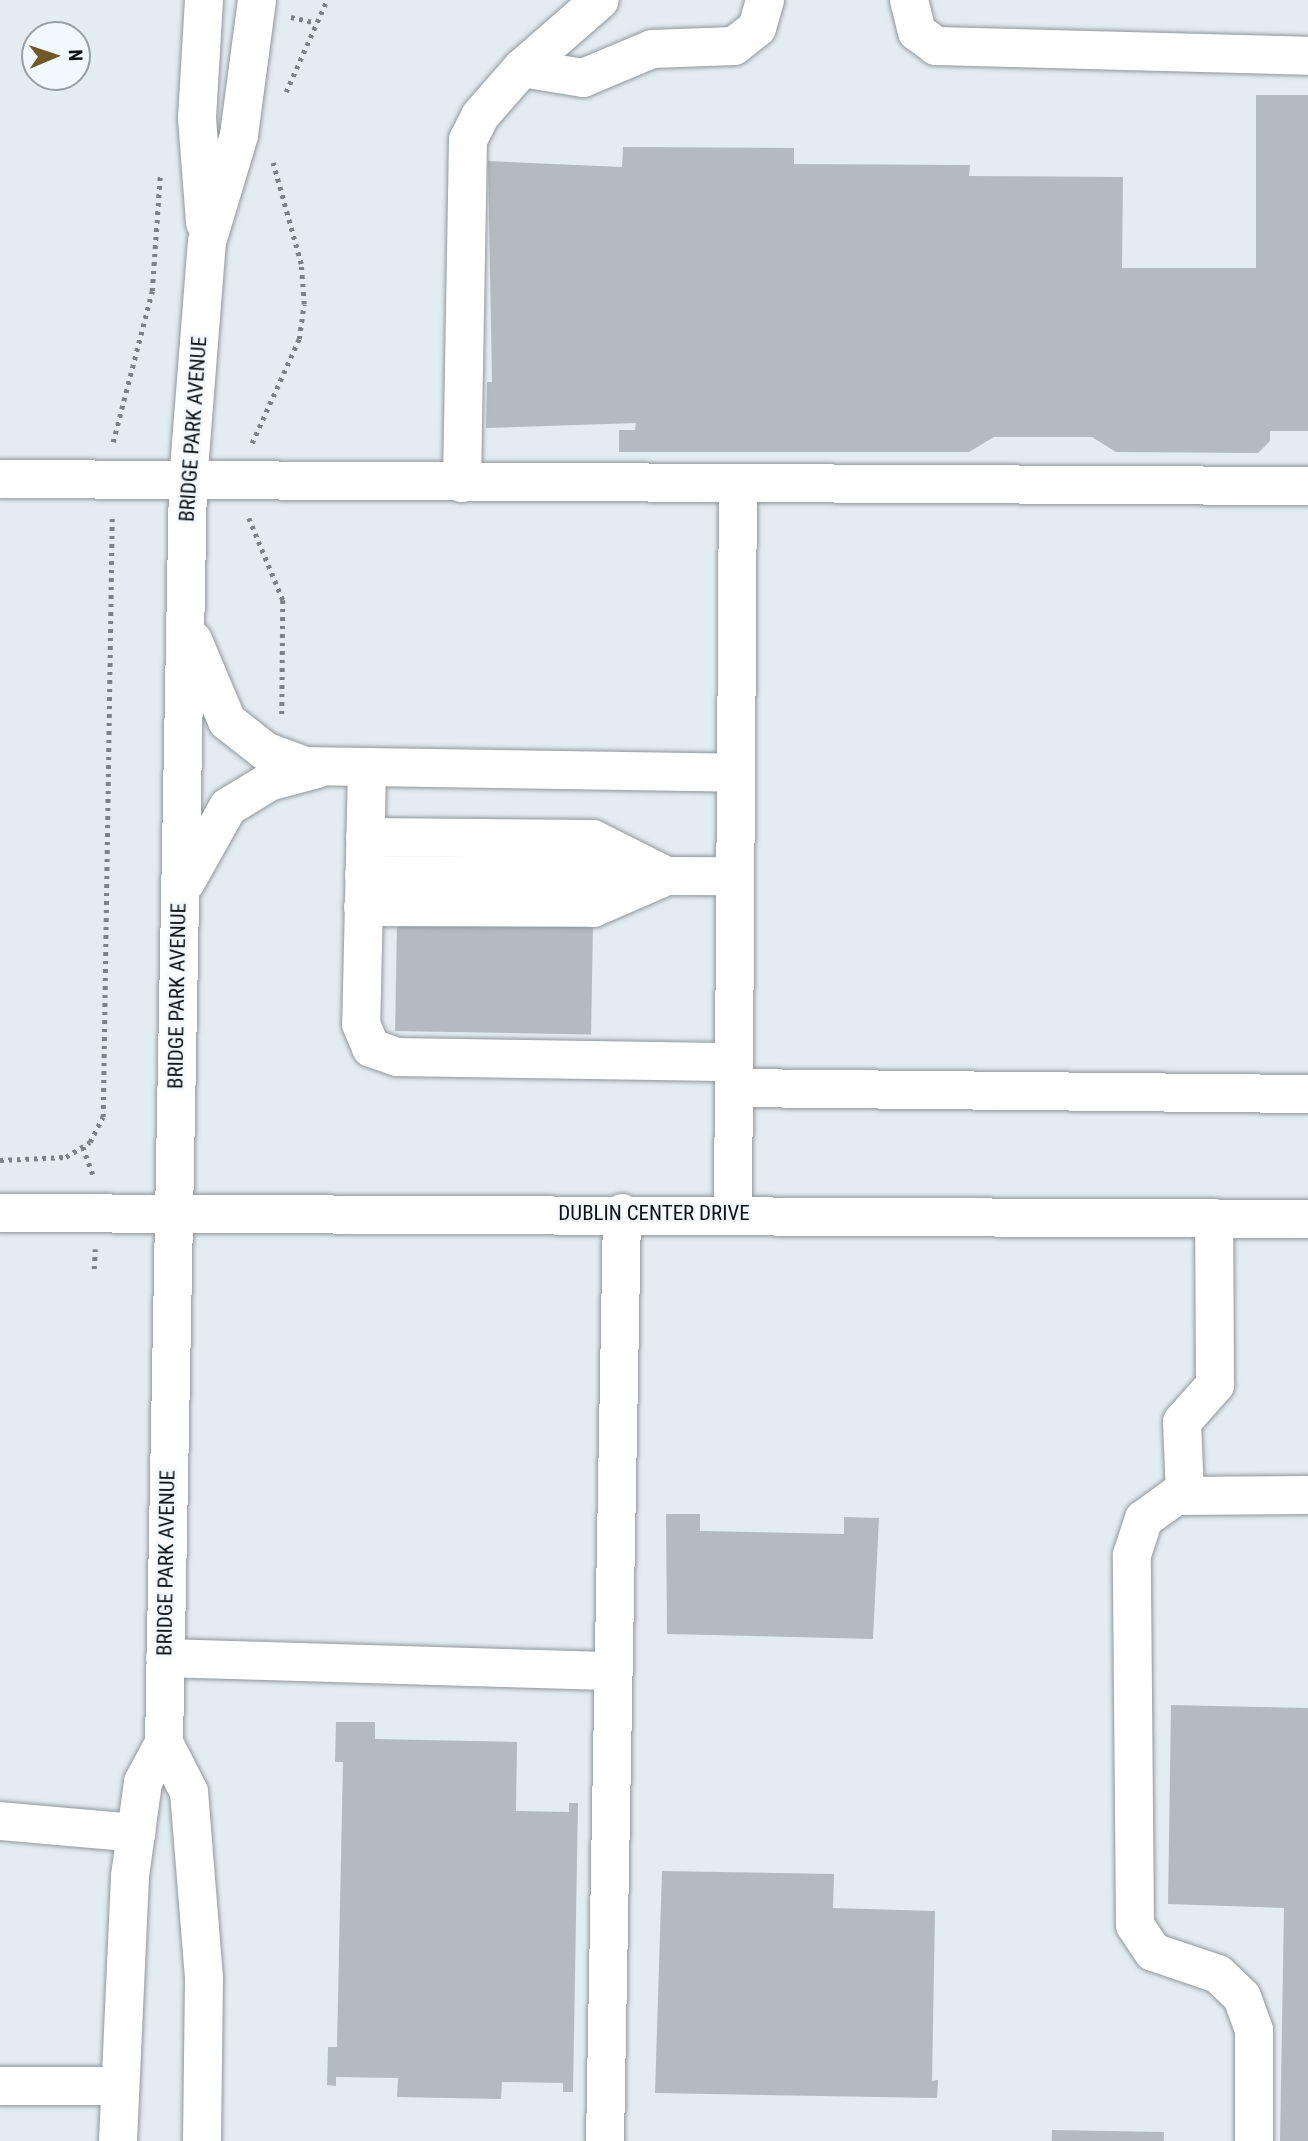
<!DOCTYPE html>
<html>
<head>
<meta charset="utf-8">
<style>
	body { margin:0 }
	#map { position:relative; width:1308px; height:2141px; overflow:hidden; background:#e3ecf1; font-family:"Roboto Condensed",sans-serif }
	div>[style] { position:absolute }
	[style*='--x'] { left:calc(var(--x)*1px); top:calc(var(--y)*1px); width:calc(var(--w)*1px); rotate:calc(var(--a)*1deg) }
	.building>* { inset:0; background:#b3bbc0; transform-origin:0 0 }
	.path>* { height:4.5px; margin-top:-2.25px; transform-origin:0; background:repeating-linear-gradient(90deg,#7b8184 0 3.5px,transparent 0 8.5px) }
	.roads { filter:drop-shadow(0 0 2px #8f979c) drop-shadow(0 0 2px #8f979c) }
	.minor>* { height:38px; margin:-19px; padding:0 19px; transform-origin:19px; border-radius:19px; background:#fff }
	span { translate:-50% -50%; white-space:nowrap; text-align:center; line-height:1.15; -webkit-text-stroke:5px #f1f9ff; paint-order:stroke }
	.street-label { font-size:21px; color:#0f1214 }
	.north { position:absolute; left:21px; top:21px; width:70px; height:70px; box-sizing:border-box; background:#f1f9ff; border:2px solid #979da1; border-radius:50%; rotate:88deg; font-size:19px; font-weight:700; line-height:28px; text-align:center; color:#0f1214 }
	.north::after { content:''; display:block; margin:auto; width:24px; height:32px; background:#705929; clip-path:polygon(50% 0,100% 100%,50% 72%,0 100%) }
</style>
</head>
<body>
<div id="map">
	<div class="building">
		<div style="clip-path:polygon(1256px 95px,1308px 95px,1308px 431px,1270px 431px,1270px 441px,1258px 453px,1116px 452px,1092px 437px,994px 437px,969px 452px,619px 452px,619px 430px,635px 430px,636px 423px,486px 428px,487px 382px,492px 382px,488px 161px,622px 167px,623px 147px,794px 148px,794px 164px,970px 165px,969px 176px,1123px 177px,1122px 268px,1256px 268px)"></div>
		<div style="left:397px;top:922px;width:196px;height:109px;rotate:1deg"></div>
		<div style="clip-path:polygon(666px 1514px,700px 1514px,700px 1531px,844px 1534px,844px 1517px,879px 1518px,873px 1639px,667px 1634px)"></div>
		<div style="clip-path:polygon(1171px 1705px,1308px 1708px,1308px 2141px,1280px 2141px,1284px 1908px,1168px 1904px)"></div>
		<div style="clip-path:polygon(336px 1722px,375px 1722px,375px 1739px,517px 1742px,516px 1811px,569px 1812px,569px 1803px,578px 1803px,573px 2092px,563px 2092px,563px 2083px,502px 2082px,501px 2099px,397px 2097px,398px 2078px,336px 2077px,336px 2086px,327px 2085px,328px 2047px,337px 2047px,343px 1762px,335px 1762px)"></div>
		<div style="clip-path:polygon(662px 1871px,834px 1874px,833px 1908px,935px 1911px,932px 2081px,938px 2080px,937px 2098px,655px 2093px)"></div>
		<div style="left:1052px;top:2130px;width:112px;height:11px;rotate:1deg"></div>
	</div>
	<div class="path">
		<div style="--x:291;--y:17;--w:23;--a:13"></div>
		<div style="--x:286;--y:92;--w:101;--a:-66"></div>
		<div style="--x:113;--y:442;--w:156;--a:-75.5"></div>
		<div style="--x:152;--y:291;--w:115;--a:-86"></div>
		<div style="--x:252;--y:443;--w:114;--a:-65.7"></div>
		<div style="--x:299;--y:339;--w:35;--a:-82"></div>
		<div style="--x:304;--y:304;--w:40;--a:-94.3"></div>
		<div style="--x:301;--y:264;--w:105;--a:-105.5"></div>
		<div style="--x:249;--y:518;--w:89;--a:67.5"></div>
		<div style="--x:283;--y:600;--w:116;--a:90.5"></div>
		<div style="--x:83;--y:1147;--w:33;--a:70"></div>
		<div style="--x:0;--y:1160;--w:66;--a:-2.6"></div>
		<div style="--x:66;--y:1157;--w:28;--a:-32"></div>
		<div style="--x:90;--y:1142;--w:28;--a:-63"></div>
		<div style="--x:103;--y:1117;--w:600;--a:-89.14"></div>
		<div style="--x:94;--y:1269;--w:20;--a:-87"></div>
	</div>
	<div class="roads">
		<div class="minor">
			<div style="--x:204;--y:0;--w:118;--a:93.4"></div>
			<div style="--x:197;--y:118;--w:105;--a:85.6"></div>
			<div style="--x:909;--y:0;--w:33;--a:76"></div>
			<div style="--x:917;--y:32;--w:24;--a:36"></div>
			<div style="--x:936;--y:46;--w:372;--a:1.5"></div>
			<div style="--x:522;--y:68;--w:62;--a:9.3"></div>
			<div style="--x:583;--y:78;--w:75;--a:-22.8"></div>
			<div style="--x:652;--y:49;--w:82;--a:-2.1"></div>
			<div style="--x:734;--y:46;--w:29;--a:-38"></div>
			<div style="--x:757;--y:28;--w:29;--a:-74"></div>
			<div style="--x:0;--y:479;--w:1308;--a:0.31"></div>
			<div style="--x:462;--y:483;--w:343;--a:-89"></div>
			<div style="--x:468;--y:140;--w:27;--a:-63"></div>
			<div style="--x:480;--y:116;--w:64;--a:-48.8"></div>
			<div style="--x:522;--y:68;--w:103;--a:-41.1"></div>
			<div style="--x:193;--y:640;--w:88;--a:67.2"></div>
			<div style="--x:227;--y:721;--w:48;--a:38.3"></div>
			<div style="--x:265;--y:751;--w:43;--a:20.6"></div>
			<div style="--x:305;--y:766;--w:431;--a:0.9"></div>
			<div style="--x:367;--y:769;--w:255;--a:91.3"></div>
			<div style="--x:361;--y:1024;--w:26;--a:67"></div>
			<div style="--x:371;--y:1048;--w:28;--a:19"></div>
			<div style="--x:397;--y:1057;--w:337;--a:0.9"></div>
			<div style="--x:365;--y:837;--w:228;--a:0.5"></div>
			<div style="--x:593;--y:839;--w:78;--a:26.6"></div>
			<div style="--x:364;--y:875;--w:371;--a:0.2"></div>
			<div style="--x:186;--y:882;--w:86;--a:-60.8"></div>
			<div style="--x:228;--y:807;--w:48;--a:-31.4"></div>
			<div style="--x:269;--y:782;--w:50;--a:-15.2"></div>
			<div style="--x:363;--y:907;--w:230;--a:0.2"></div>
			<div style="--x:593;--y:908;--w:73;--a:-23.4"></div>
			<div style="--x:734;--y:1088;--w:574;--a:0.6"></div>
			<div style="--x:0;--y:1213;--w:1308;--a:0.26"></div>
			<div style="--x:733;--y:1213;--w:729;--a:-89.61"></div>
			<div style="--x:1185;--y:1494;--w:72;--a:-92.4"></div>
			<div style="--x:1182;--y:1422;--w:50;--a:-48.3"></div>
			<div style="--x:1215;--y:1385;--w:167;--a:-90.3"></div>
			<div style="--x:165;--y:1658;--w:448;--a:1.7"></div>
			<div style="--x:0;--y:1821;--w:137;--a:5"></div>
			<div style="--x:0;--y:2086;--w:120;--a:0"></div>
			<div style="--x:118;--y:2141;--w:265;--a:-87.4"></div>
			<div style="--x:130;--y:1876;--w:95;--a:-82.1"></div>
			<div style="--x:143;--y:1782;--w:44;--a:-61.7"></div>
			<div style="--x:202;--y:2141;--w:163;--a:-89.3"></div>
			<div style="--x:204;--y:1978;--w:187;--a:-94.6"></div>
			<div style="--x:189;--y:1792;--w:55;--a:-117"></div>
			<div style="--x:164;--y:1743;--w:1261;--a:-88.91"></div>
			<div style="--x:188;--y:482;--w:241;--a:-85.5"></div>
			<div style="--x:207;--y:242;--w:112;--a:-73.3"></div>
			<div style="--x:239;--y:135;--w:136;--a:-82.4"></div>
			<div style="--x:605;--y:2141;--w:928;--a:-88.95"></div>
			<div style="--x:1254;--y:2141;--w:111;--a:-90"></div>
			<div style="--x:1254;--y:2030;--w:35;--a:-110"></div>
			<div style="--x:1242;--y:1997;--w:33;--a:-136"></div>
			<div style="--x:1218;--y:1974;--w:69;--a:-161.3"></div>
			<div style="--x:1153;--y:1952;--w:32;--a:-124"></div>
			<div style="--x:1135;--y:1925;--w:370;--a:-90.5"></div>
			<div style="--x:1132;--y:1555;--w:38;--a:-72"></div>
			<div style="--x:1144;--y:1519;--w:39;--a:-36"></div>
			<div style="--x:1176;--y:1496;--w:132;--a:-0.4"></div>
		</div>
	</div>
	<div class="street-label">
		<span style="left:193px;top:429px;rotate:-86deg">BRIDGE PARK AVENUE</span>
		<span style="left:177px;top:996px;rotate:-89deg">BRIDGE PARK AVENUE</span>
		<span style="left:654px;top:1213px">DUBLIN CENTER DRIVE</span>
		<span style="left:166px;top:1563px;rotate:-89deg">BRIDGE PARK AVENUE</span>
	</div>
	<div class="north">N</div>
</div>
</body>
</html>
